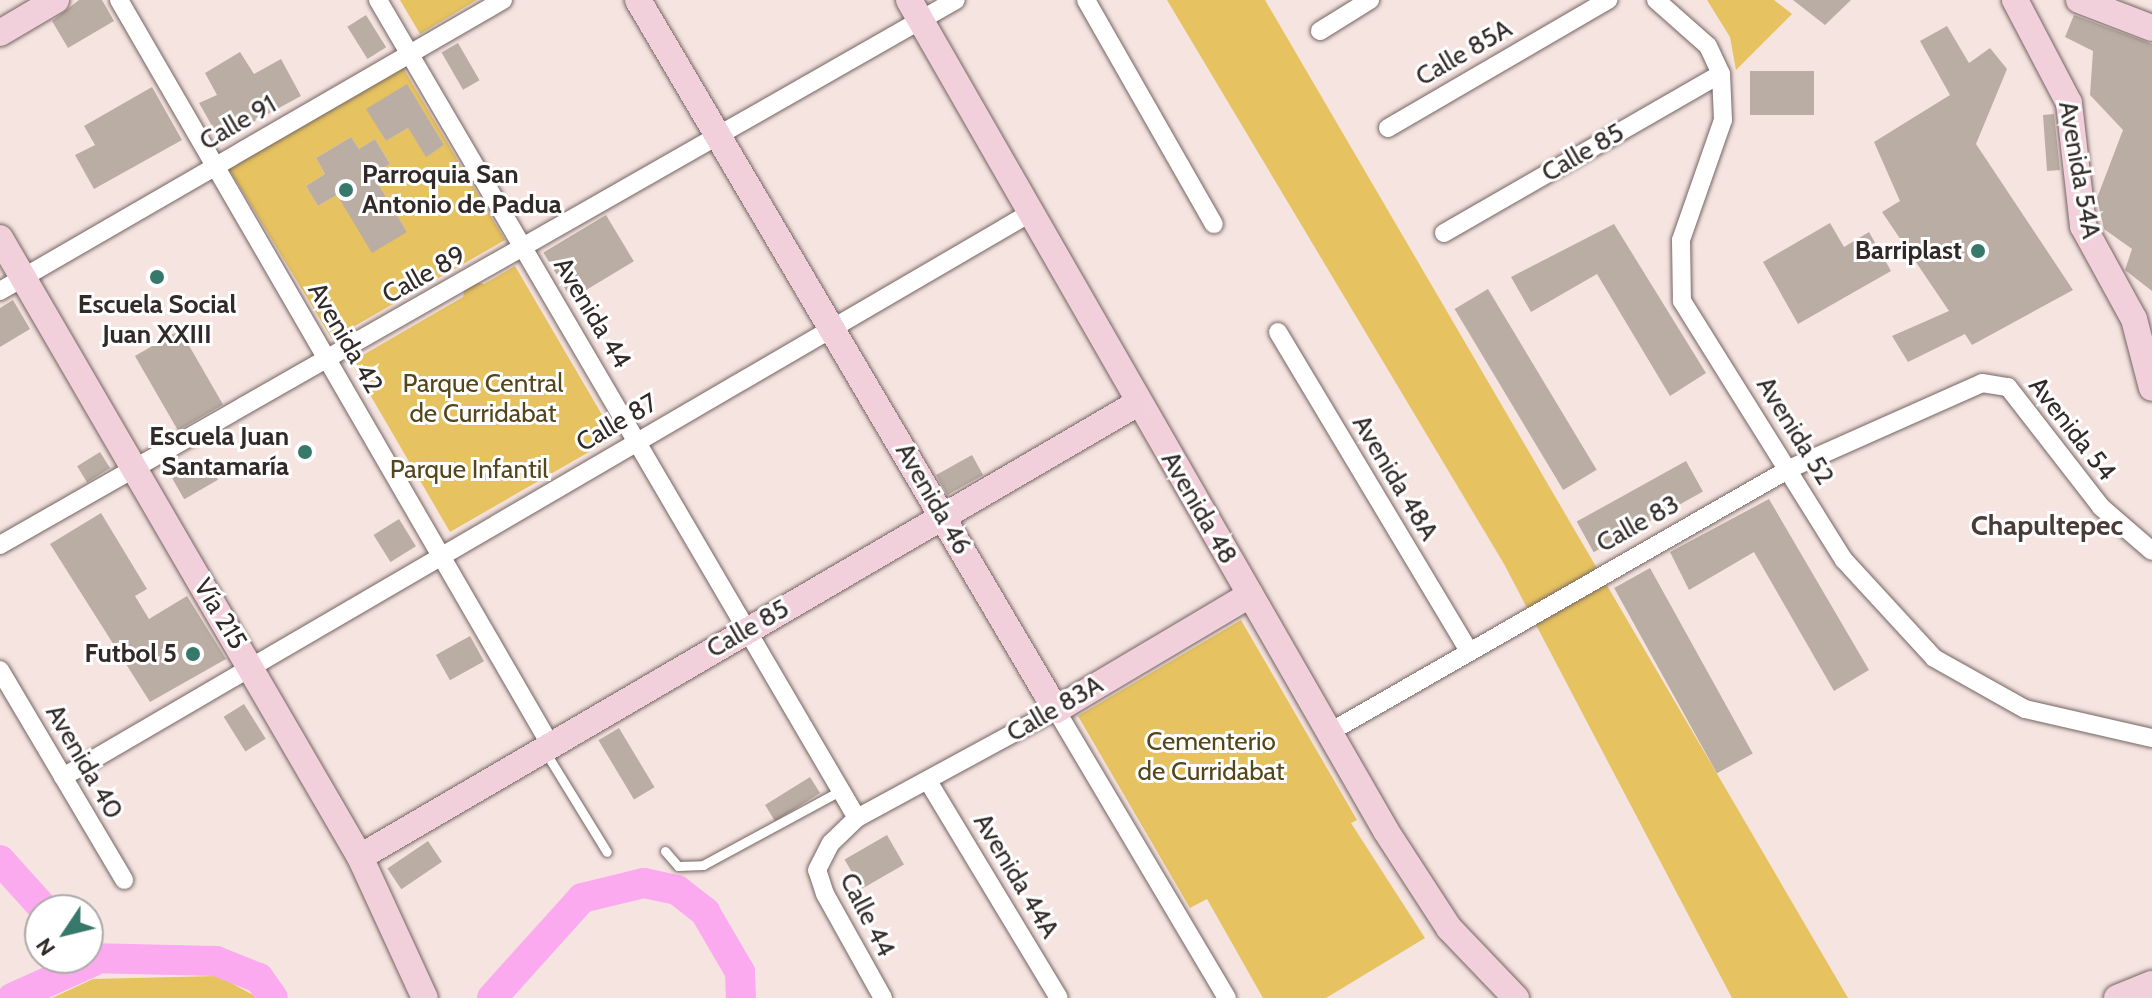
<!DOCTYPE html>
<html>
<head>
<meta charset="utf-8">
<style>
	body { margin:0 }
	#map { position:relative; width:2152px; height:998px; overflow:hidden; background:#f6e4e1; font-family:Cabin,sans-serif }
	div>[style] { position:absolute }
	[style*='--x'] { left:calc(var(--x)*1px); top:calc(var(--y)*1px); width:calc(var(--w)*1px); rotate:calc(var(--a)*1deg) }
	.green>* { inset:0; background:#e6c260 }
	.river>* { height:30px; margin:-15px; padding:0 15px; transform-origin:15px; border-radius:15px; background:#fbaaf0 }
	.building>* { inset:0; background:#baada3; transform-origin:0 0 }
	.roads { filter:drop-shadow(0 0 2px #746562) drop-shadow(0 0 2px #746562) }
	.lane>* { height:9px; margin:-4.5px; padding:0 4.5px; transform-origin:4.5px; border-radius:4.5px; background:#fff }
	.street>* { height:18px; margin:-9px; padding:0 9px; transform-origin:9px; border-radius:9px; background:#fff }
	.secondary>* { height:26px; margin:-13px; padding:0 13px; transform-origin:13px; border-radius:13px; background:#f2d0db }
	.dots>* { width:22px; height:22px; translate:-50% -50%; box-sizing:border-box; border:4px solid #fff; border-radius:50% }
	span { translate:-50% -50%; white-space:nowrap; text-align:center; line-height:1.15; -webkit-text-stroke:6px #fff; paint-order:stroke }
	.street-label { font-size:26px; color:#312a29 }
	.poi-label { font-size:26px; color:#312a29; font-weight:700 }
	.left { translate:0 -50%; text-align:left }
	.right { translate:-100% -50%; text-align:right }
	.park-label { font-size:26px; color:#54451a }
	.neighbourhood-label { font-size:28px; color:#493b38; font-weight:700 }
	.north { position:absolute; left:24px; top:894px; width:80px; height:80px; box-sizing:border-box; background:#fff; border:2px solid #adaaa9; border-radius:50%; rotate:235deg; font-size:22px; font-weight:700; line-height:32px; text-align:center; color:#312a29 }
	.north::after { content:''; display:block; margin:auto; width:28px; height:36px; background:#36796b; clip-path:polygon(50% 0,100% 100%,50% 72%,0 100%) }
</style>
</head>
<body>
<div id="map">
	<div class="green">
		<div style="clip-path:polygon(400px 0,477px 0,420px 34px)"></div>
		<div style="clip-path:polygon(1167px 0,1265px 0,1848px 998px,1732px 998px,1504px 564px)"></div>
		<div style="clip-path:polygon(1707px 0,1774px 0,1792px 14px,1736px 70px,1730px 37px)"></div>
		<div style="clip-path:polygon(evenodd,403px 68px,505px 240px,332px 339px,229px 169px,403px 68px,407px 85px,444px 145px,426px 156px,408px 128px,386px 141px,367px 109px,407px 85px,403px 68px,351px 137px,359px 149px,375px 139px,390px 164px,373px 175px,407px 232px,337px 195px,318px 206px,306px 186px,325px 174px,316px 158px,351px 137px)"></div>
		<div style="clip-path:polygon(515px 266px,615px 437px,450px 532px,351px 362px,463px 297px,467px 280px,484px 284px)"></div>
		<div style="clip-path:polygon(1241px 620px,1357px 820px,1351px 823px,1425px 938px,1326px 998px,1263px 998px,1207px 899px,1190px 908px,1078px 716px)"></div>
		<div style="clip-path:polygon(218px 976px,259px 998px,52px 998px,93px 979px)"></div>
	</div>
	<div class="river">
		<div style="--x:0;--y:860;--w:67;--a:48"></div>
		<div style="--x:88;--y:958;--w:128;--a:1.3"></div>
		<div style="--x:216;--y:961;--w:46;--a:21.6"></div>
		<div style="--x:259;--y:978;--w:24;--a:55"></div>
		<div style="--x:12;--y:998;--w:88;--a:-24.2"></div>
		<div style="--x:492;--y:998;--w:135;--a:-48"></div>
		<div style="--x:582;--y:898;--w:64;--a:-13.6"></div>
		<div style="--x:644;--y:883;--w:34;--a:12"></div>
		<div style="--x:677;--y:890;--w:36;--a:38"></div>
		<div style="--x:705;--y:912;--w:69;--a:59.7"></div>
		<div style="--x:740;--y:972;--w:26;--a:88"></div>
	</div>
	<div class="building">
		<div style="clip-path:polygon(79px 0,102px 0,114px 21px,68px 48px,52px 21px)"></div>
		<div style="clip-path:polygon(1793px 0,1851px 0,1825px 25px)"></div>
		<div style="left:366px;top:15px;width:38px;height:22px;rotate:58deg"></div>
		<div style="clip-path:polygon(2074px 15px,2152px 44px,2152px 291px,2125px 270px,2132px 249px,2104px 229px,2097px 198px,2123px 130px,2090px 95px,2093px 51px,2065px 37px)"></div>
		<div style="clip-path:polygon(1947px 26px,1969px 63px,1990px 48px,2007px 69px,1976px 144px,2073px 290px,1972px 345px,1965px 334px,1908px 362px,1892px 336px,1949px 311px,1882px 212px,1900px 201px,1874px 142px,1950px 95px,1920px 41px)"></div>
		<div style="left:458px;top:43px;width:43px;height:19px;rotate:60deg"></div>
		<div style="clip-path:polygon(240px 52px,254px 74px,281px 59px,301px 96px,220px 140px,199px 103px,217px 95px,205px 73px)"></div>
		<div style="left:1750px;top:71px;width:64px;height:44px"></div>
		<div style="clip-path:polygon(407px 84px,444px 145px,426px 157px,408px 128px,386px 141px,366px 109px)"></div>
		<div style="clip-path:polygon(152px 87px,182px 140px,94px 189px,75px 155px,95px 145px,84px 126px)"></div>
		<div style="clip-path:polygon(2054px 114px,2060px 170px,2047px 171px,2043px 115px)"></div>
		<div style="clip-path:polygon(351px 137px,359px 149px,375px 139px,390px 164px,373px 175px,407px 232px,372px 253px,337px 195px,318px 206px,306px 186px,325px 174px,316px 158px)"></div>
		<div style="left:606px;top:215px;width:54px;height:73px;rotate:59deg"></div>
		<div style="clip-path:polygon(1830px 223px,1844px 247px,1869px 232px,1891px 271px,1798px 324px,1763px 262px)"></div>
		<div style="clip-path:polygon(1614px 224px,1706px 373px,1670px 396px,1597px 274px,1531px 312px,1511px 277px)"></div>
		<div style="left:1488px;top:289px;width:211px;height:39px;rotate:59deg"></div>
		<div style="clip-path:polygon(13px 300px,30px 329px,0 347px,0 308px)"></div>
		<div style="left:180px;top:330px;width:86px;height:52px;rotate:60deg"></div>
		<div style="left:100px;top:452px;width:19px;height:27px;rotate:58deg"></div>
		<div style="left:972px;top:455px;width:23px;height:41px;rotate:61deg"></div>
		<div style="left:206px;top:459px;width:24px;height:39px;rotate:60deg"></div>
		<div style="left:1686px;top:461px;width:35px;height:125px;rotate:61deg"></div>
		<div style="clip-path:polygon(1769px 499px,1869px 670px,1834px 691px,1754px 552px,1689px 590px,1670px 552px)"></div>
		<div style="clip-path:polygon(101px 513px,147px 589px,135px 596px,149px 619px,187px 596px,226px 659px,150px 702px,50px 544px)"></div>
		<div style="left:399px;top:519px;width:32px;height:30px;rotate:58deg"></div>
		<div style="left:1650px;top:568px;width:212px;height:41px;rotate:61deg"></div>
		<div style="left:470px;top:636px;width:29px;height:39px;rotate:61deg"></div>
		<div style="left:244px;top:704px;width:41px;height:24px;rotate:58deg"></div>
		<div style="left:619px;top:728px;width:69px;height:24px;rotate:59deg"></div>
		<div style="left:810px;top:777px;width:19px;height:53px;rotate:58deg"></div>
		<div style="left:887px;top:835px;width:34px;height:49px;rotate:60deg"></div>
		<div style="left:428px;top:841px;width:25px;height:49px;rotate:56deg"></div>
	</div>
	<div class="roads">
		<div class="lane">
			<div style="--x:546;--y:753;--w:116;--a:58.4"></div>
			<div style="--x:665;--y:851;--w:20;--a:49"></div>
			<div style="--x:678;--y:866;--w:25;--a:-2"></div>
			<div style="--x:703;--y:865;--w:156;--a:-28.4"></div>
		</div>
		<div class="street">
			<div style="--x:119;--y:0;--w:860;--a:59.92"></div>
			<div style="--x:378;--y:0;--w:948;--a:59.65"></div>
			<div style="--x:1086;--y:0;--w:258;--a:60.3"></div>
			<div style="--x:1656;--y:0;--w:69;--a:41.5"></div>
			<div style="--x:1708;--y:46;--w:31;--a:65"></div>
			<div style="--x:1721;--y:74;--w:46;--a:87.5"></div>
			<div style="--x:1723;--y:120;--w:127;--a:109.3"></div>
			<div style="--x:1681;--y:240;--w:61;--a:89.1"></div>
			<div style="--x:1682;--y:301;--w:305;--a:58"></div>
			<div style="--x:1844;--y:560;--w:133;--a:47.4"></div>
			<div style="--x:1934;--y:658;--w:104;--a:29.3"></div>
			<div style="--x:2025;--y:709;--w:130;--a:12.9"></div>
			<div style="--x:1320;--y:31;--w:59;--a:-31.8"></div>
			<div style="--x:1388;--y:128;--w:255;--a:-30.2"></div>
			<div style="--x:1444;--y:233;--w:319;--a:-29.9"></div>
			<div style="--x:0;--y:291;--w:581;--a:-30.05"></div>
			<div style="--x:1278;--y:332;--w:370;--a:59.1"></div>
			<div style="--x:0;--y:545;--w:1100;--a:-29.69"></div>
			<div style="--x:0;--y:670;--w:244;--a:59.4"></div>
			<div style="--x:1330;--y:732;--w:529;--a:-29.81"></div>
			<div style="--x:1789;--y:469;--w:211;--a:-24"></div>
			<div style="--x:1982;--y:383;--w:26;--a:9"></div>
			<div style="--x:2008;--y:387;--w:152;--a:52.2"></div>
			<div style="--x:2101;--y:507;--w:67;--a:40.8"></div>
			<div style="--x:63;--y:777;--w:1122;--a:-30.25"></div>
			<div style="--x:928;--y:781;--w:253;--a:58.9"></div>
			<div style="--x:883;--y:998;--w:119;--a:-119.1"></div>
			<div style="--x:825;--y:894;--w:25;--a:-108"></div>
			<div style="--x:817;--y:870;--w:30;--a:-63"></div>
			<div style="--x:831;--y:843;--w:36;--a:-44"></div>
			<div style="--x:857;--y:818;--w:226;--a:-28.5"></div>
			<div style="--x:1056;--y:710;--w:335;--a:59.3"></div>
		</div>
		<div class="secondary">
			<div style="--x:638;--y:0;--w:824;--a:59.51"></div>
			<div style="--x:1056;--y:710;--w:226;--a:-30.7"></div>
			<div style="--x:909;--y:0;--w:958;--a:60.14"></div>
			<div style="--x:1386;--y:831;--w:116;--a:57"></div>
			<div style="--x:1449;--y:928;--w:97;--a:46.3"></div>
			<div style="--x:2015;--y:0;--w:116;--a:62.3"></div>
			<div style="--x:2069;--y:103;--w:124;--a:83.5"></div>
			<div style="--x:2083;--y:226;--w:106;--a:61.3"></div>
			<div style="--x:2134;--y:319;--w:71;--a:75.4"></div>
			<div style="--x:2079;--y:0;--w:78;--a:21"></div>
			<div style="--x:0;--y:33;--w:65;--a:-30.5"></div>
			<div style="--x:0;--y:238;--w:716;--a:59.82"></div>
			<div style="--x:360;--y:857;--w:155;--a:65.3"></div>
			<div style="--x:360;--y:857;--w:901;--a:-30.27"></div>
			<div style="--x:2117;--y:998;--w:38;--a:-22"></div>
		</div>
	</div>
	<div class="dots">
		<div style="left:346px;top:190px;background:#36796b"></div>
		<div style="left:1978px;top:251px;background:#36796b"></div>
		<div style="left:157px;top:277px;background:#36796b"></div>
		<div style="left:305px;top:452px;background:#36796b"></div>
		<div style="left:193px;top:654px;background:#36796b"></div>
	</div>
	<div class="street-label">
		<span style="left:1464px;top:53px;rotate:-30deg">Calle 85A</span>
		<span style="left:238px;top:123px;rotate:-30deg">Calle 91</span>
		<span style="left:1583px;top:153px;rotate:-30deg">Calle 85</span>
		<span style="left:2079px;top:170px;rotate:80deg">Avenida 54A</span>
		<span style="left:424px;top:275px;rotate:-29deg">Calle 89</span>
		<span style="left:592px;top:313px;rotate:59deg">Avenida 44</span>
		<span style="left:345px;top:338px;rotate:60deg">Avenida 42</span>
		<span style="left:617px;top:423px;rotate:-30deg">Calle 87</span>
		<span style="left:2072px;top:429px;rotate:52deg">Avenida 54</span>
		<span style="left:1795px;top:431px;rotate:58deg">Avenida 52</span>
		<span style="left:1395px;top:478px;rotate:59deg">Avenida 48A</span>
		<span style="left:933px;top:499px;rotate:60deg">Avenida 46</span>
		<span style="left:1199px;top:508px;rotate:60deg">Avenida 48</span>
		<span style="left:1638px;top:524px;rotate:-29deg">Calle 83</span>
		<span style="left:220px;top:614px;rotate:59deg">Vía 215</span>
		<span style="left:748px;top:629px;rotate:-30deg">Calle 85</span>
		<span style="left:1055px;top:709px;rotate:-30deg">Calle 83A</span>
		<span style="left:84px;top:762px;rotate:60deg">Avenida 40</span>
		<span style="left:1016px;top:876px;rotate:59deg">Avenida 44A</span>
		<span style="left:867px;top:915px;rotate:63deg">Calle 44</span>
	</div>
	<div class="poi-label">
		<span class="left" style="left:362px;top:190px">Parroquia San<br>Antonio de Padua</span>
		<span class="right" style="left:1962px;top:251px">Barriplast</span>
		<span style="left:157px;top:320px">Escuela Social<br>Juan XXIII</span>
		<span class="right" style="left:289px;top:452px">Escuela Juan<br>Santamaría</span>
		<span class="right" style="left:177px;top:654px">Futbol 5</span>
	</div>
	<div class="park-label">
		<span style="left:483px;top:399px">Parque Central<br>de Curridabat</span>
		<span style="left:469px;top:470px">Parque Infantil</span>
		<span style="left:1211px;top:757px">Cementerio<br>de Curridabat</span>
	</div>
	<div class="neighbourhood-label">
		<span style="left:2047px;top:525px">Chapultepec</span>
	</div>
	<div class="north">N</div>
</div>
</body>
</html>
